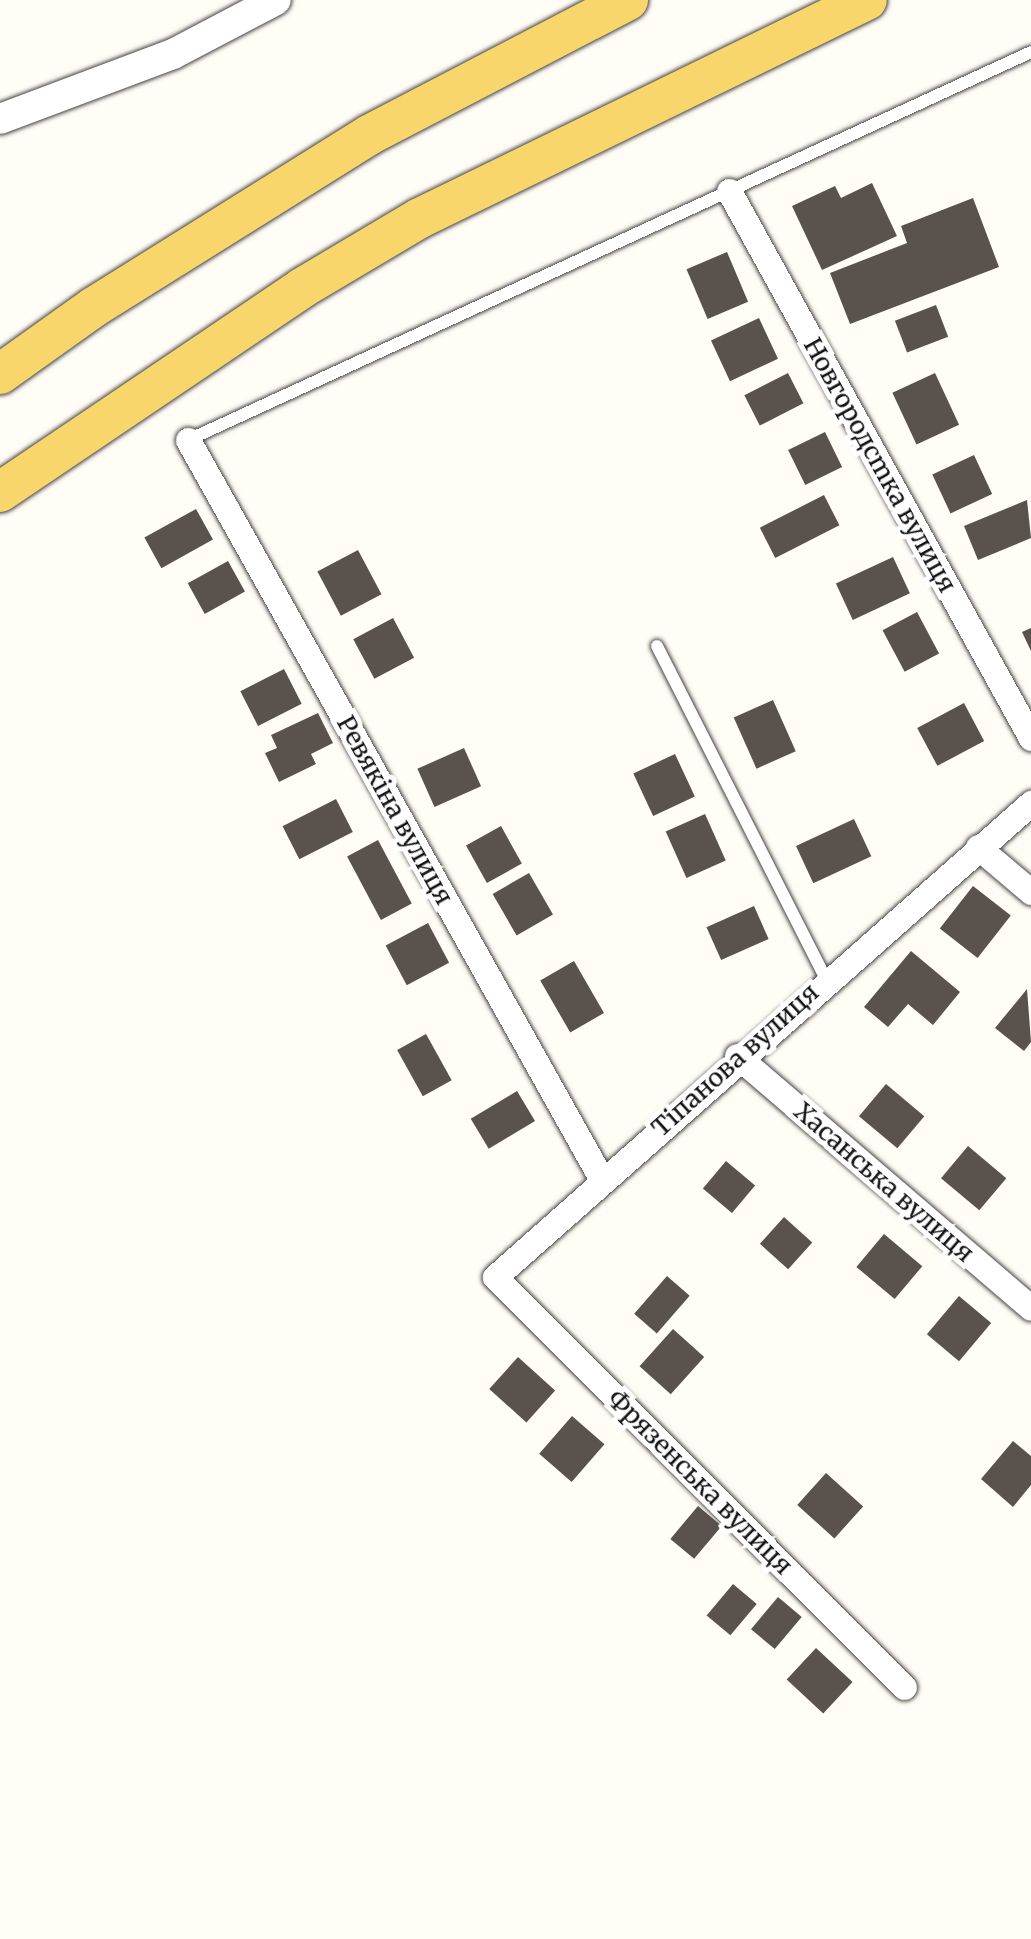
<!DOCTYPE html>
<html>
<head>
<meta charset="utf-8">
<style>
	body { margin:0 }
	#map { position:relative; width:1031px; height:1939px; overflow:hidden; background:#fffdf5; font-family:Merriweather,serif }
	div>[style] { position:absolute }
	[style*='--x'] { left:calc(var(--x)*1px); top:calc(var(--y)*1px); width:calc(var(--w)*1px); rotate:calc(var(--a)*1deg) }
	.building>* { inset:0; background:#5a524d; transform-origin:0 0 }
	.roads { filter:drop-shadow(0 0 2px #444) drop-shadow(0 0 2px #444) }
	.service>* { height:12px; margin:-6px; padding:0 6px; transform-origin:6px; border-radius:6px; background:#fff }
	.minor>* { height:25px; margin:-12.5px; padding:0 12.5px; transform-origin:12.5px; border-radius:12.5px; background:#fff }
	.tertiary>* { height:30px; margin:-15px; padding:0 15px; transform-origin:15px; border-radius:15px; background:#fff }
	.primary>* { height:40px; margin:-20px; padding:0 20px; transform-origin:20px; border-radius:20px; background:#f9d66b }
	span { translate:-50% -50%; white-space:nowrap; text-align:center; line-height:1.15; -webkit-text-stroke:10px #fff; paint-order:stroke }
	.street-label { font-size:25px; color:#111 }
</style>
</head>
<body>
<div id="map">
	<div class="building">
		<div style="clip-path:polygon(872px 183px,897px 236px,822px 270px,792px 206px,835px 186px,841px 198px)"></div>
		<div style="clip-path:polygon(973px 198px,999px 267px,850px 324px,830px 273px,907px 243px,901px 226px)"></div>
		<div style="left:727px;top:252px;width:54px;height:44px;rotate:67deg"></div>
		<div style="left:936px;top:305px;width:34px;height:44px;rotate:69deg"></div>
		<div style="left:759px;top:318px;width:45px;height:53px;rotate:65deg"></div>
		<div style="left:788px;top:373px;width:34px;height:49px;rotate:63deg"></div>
		<div style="left:935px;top:373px;width:57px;height:47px;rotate:65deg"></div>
		<div style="left:825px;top:432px;width:39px;height:41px;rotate:64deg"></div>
		<div style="left:974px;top:455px;width:43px;height:46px;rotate:65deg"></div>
		<div style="left:824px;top:495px;width:34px;height:72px;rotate:63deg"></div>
		<div style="clip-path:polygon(1027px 500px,1031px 538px,978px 560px,964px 526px)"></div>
		<div style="left:196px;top:509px;width:35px;height:59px;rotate:61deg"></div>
		<div style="left:358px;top:550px;width:50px;height:46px;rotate:62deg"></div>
		<div style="left:893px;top:557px;width:40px;height:63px;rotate:65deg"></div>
		<div style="left:228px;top:561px;width:35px;height:46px;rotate:61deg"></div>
		<div style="left:917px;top:612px;width:47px;height:39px;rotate:62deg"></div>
		<div style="left:393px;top:618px;width:45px;height:45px;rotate:62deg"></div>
		<div style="clip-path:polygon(1031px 628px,1031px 651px,1022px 632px)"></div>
		<div style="left:284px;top:669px;width:39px;height:49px;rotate:63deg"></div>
		<div style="left:773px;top:700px;width:56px;height:43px;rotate:66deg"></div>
		<div style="left:964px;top:703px;width:43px;height:53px;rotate:62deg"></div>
		<div style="clip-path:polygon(318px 713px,333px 743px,311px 754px,316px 764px,279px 782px,265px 753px,277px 748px,271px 735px)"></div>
		<div style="left:464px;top:748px;width:42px;height:51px;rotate:66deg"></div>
		<div style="left:675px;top:754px;width:47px;height:46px;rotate:65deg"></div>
		<div style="left:336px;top:799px;width:37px;height:60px;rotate:63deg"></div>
		<div style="left:705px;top:814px;width:51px;height:43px;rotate:66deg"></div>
		<div style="left:854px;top:819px;width:41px;height:64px;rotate:65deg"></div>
		<div style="left:501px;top:826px;width:43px;height:40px;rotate:61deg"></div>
		<div style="left:378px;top:840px;width:72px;height:35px;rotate:62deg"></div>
		<div style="left:529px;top:873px;width:48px;height:42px;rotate:60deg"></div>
		<div style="left:973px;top:886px;width:48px;height:54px;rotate:38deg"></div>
		<div style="left:754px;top:906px;width:36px;height:52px;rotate:66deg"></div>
		<div style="left:428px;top:923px;width:45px;height:48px;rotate:62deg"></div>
		<div style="clip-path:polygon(911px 951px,960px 992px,933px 1025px,908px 1004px,888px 1027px,864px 1007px)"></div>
		<div style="left:574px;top:961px;width:60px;height:39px;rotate:60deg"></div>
		<div style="clip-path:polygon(1027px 989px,1031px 1042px,1024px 1051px,995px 1028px)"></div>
		<div style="left:426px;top:1034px;width:53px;height:33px;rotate:61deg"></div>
		<div style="left:886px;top:1084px;width:50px;height:42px;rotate:40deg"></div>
		<div style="left:517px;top:1091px;width:35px;height:54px;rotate:59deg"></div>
		<div style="left:968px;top:1146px;width:50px;height:42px;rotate:40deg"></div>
		<div style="left:726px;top:1161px;width:38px;height:36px;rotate:40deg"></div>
		<div style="left:784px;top:1217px;width:38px;height:36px;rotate:42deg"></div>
		<div style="left:884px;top:1234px;width:50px;height:43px;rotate:40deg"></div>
		<div style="left:667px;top:1276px;width:30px;height:50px;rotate:41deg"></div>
		<div style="left:959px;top:1296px;width:42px;height:50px;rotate:40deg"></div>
		<div style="left:673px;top:1329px;width:42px;height:50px;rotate:42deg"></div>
		<div style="left:518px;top:1357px;width:50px;height:43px;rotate:42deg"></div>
		<div style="left:572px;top:1416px;width:43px;height:50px;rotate:41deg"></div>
		<div style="clip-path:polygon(1013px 1441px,1031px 1456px,1031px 1485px,1013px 1507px,981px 1479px)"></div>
		<div style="left:826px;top:1473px;width:50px;height:43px;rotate:42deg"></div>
		<div style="left:698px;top:1506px;width:31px;height:43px;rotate:40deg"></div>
		<div style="left:733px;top:1584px;width:31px;height:41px;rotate:40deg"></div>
		<div style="left:778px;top:1597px;width:31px;height:42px;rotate:40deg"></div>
		<div style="left:816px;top:1648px;width:50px;height:43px;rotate:43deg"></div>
	</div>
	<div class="roads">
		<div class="service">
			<div style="--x:188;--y:440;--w:928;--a:-24.71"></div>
			<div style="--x:657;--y:646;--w:373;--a:63.1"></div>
		</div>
		<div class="minor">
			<div style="--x:729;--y:191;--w:625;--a:61.1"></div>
			<div style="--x:188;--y:440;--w:848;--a:60.77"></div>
			<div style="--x:978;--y:847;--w:70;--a:40.3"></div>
			<div style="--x:737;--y:1056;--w:387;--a:40.6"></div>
			<div style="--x:904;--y:1687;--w:579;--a:-134.93"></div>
			<div style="--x:495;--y:1277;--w:716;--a:-41.49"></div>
		</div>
		<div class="tertiary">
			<div style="--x:0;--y:119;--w:185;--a:-20.6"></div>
			<div style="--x:173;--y:54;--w:116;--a:-27.7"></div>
		</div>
		<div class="primary">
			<div style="--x:0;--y:374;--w:115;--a:-35.5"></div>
			<div style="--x:94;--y:307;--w:324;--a:-32"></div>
			<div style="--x:369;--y:135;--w:292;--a:-27.5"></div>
			<div style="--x:0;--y:492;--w:364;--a:-34"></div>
			<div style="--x:302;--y:288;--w:137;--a:-30.7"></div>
			<div style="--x:420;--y:218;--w:497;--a:-26"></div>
		</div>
	</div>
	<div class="street-label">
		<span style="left:880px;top:465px;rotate:61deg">Новгородсmка вулиця</span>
		<span style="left:395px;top:810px;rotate:61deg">Ревякiна вулиця</span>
		<span style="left:735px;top:1060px;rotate:-42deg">Тіпанова вулиця</span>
		<span style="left:884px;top:1182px;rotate:41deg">Хасанська вулиця</span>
		<span style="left:700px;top:1482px;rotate:45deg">Фрязенська вулиця</span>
	</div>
</div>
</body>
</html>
